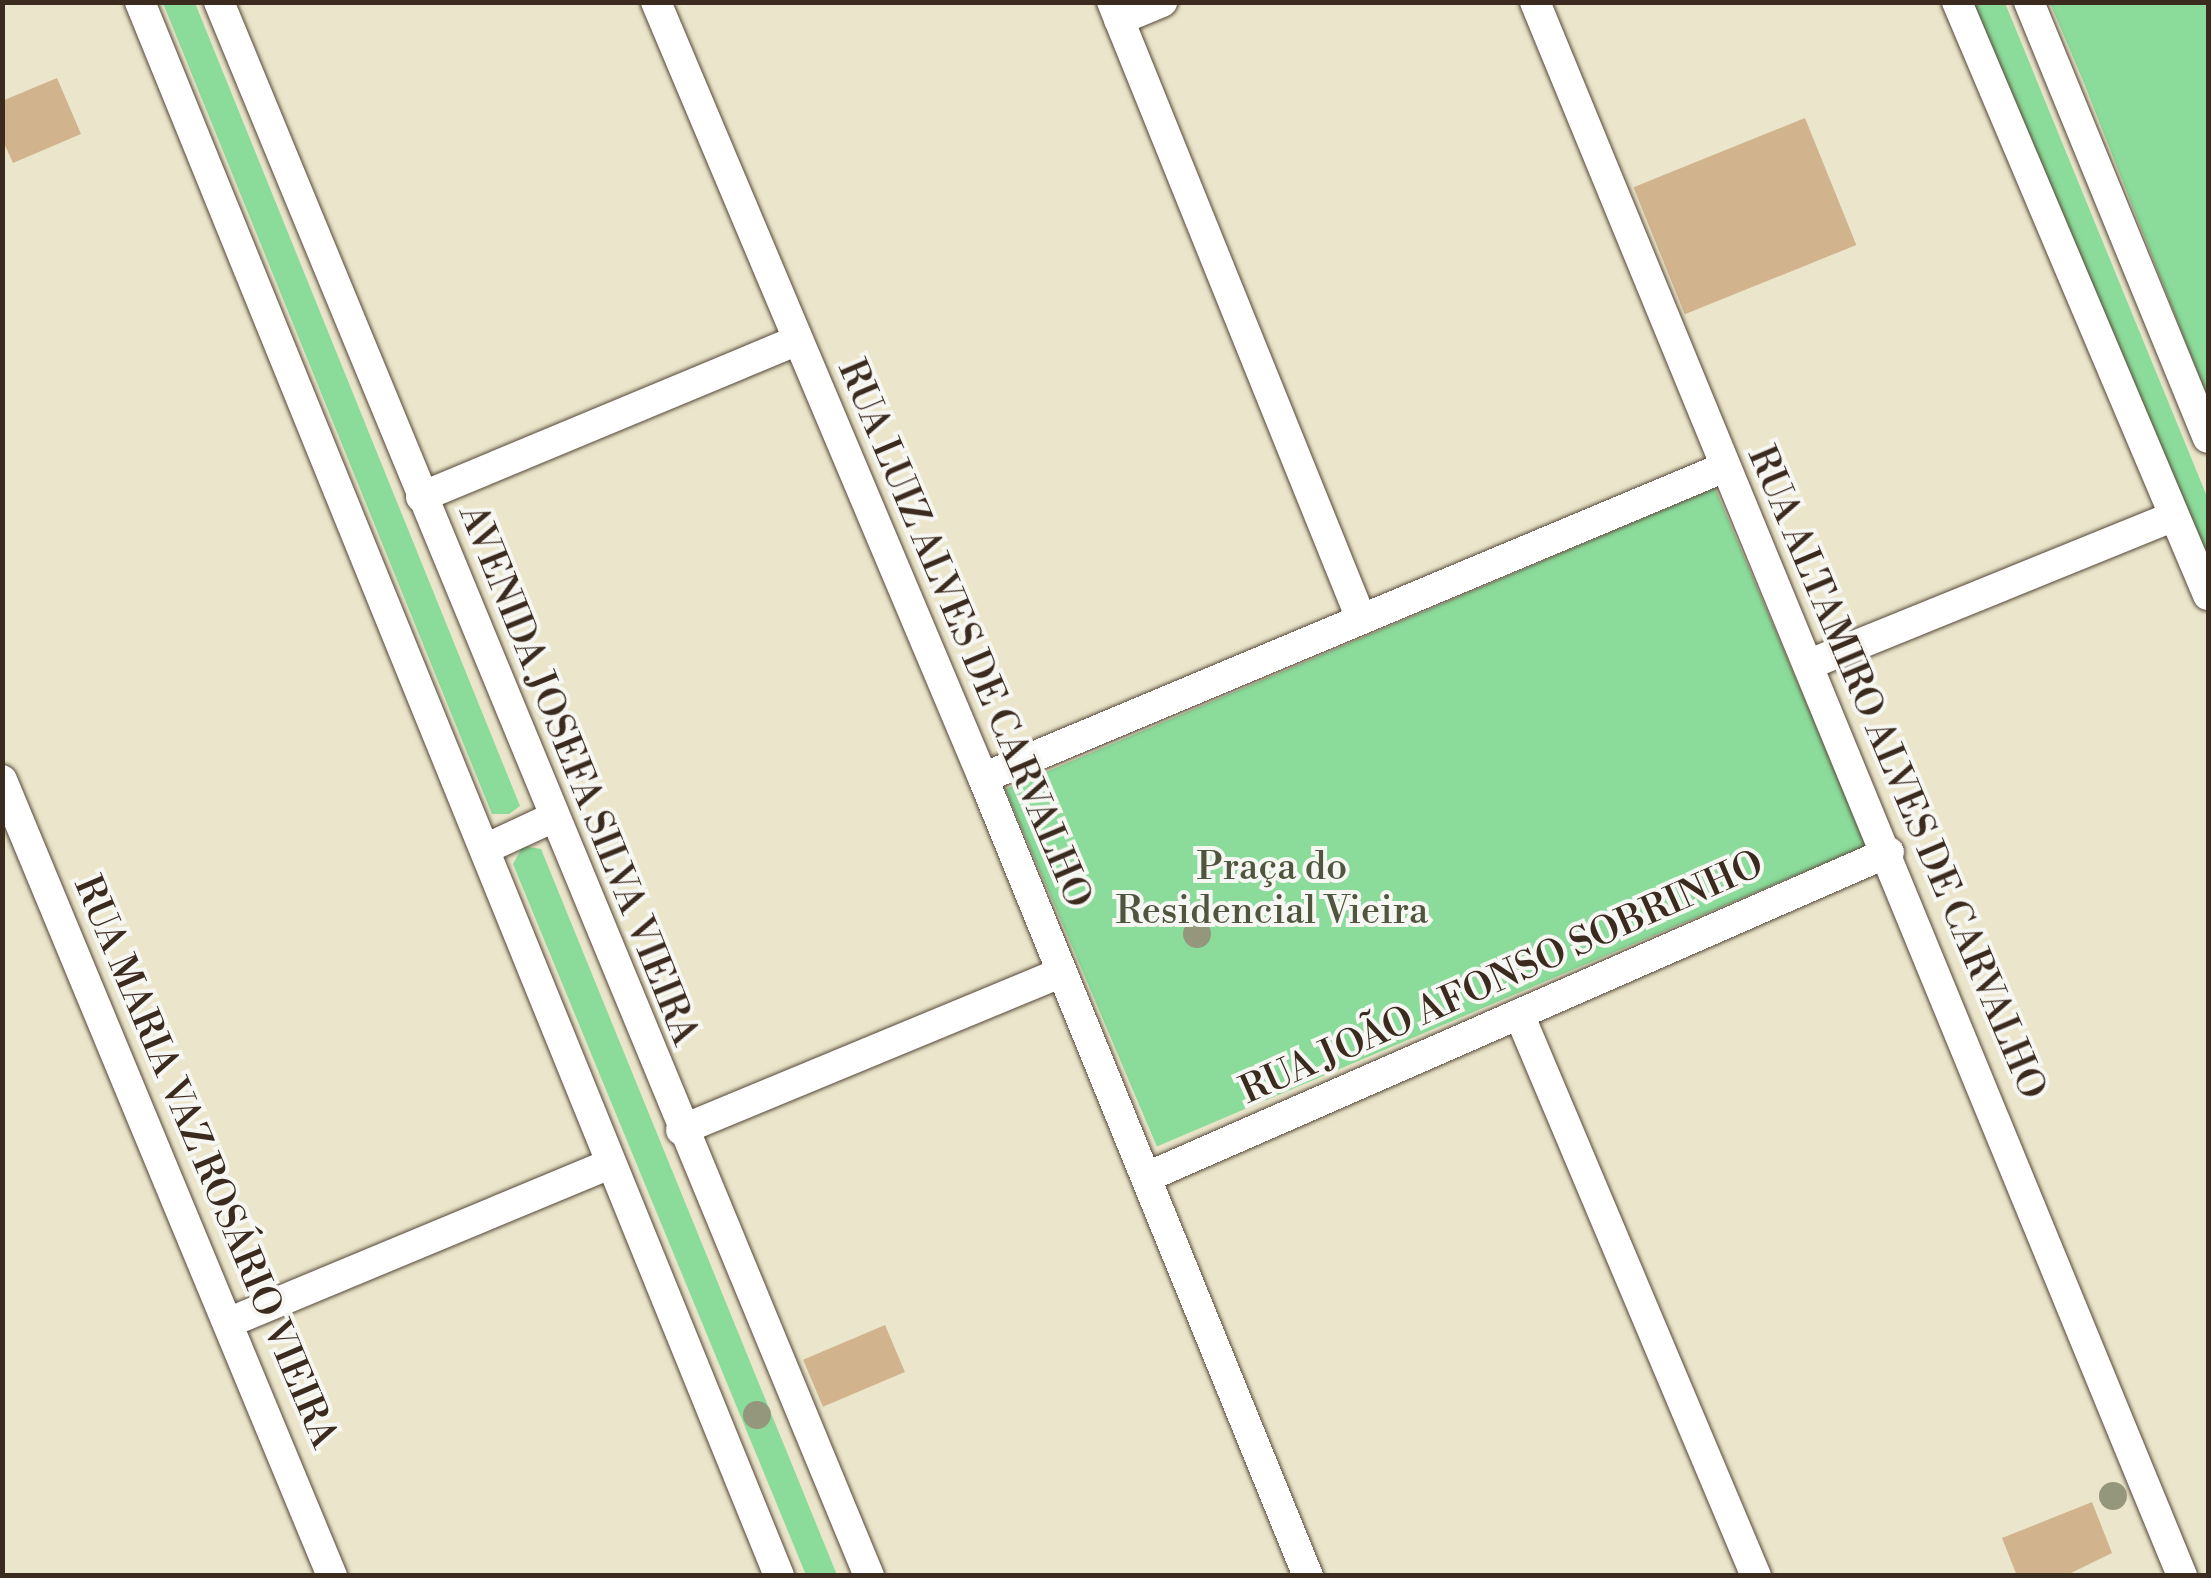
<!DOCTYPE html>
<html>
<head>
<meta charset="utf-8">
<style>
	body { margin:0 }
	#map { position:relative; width:2211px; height:1578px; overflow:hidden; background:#ebe6cb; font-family:"Libre Bodoni",serif }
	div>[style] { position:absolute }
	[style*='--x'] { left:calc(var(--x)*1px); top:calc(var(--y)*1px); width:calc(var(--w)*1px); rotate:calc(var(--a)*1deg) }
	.green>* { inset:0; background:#8bdb9a; transform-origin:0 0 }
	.building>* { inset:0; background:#d1b48e; transform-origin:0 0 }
	.roads { filter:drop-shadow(0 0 2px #554638) drop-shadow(0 0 2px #554638) }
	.street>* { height:30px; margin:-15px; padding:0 15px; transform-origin:15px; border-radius:15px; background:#fff }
	.trees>* { width:28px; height:28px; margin:-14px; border-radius:50%; background:#95977d }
	span { translate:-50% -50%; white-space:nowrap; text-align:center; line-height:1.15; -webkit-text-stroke:8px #f6f6f2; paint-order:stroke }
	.street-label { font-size:38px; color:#3b2a1e }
	.park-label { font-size:38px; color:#4f563d }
	.frame { position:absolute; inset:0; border:5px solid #3b2a1e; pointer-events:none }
</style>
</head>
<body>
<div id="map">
	<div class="green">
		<div style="clip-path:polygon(163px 3px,195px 3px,520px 806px,509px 814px,492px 814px)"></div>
		<div style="clip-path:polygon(1969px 3px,2005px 3px,2208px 499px,2208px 574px)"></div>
		<div style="clip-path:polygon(2050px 3px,2208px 3px,2208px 399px,2084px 83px)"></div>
		<div style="left:1715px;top:488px;width:388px;height:771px;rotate:67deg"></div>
		<div style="clip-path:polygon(523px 846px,541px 849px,837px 1575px,806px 1575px,513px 864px)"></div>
	</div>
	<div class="building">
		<div style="clip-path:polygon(57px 78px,81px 134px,13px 163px,2px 139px,2px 101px)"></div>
		<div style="left:1805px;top:118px;width:137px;height:185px;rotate:68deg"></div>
		<div style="left:885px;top:1325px;width:51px;height:89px;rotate:67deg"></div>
		<div style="clip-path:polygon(2092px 1502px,2112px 1553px,2065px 1576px,2017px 1576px,2002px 1538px)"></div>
	</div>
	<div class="roads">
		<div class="street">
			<div style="--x:140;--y:2;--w:1699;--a:67.9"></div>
			<div style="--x:219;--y:2;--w:1703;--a:67.56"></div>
			<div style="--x:656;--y:2;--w:842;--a:67.15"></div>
			<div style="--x:983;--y:778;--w:862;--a:67.84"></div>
			<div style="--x:1112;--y:2;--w:662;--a:68.01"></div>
			<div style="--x:1535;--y:2;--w:1702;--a:67.65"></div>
			<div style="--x:1957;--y:2;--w:644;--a:67.06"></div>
			<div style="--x:2029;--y:2;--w:471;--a:67.7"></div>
			<div style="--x:1119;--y:20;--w:47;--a:-22.7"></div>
			<div style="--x:421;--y:497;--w:408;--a:-22.6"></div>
			<div style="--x:1810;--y:664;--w:391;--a:-22.1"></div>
			<div style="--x:983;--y:778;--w:805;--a:-22.74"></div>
			<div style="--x:2;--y:780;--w:862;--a:67.48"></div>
			<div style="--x:485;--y:849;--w:74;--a:-24.8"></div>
			<div style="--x:1519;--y:1014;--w:610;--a:67.13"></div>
			<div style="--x:681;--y:1130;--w:412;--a:-22.5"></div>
			<div style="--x:1147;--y:1177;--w:810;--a:-23.65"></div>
			<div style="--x:230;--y:1322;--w:411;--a:-22.6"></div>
		</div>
	</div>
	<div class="trees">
		<div style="left:1197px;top:934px"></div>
		<div style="left:757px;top:1415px"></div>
		<div style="left:2113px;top:1496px"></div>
	</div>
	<div class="street-label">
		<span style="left:964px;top:634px;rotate:67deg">RUA LUIZ ALVES DE CARVALHO</span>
		<span style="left:1896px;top:773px;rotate:67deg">RUA ALTAMIRO ALVES DE CARVALHO</span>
		<span style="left:578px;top:775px;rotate:68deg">AVENIDA JOSEFA SILVA VIEIRA</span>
		<span style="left:1502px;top:978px;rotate:-24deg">RUA JOÃO AFONSO SOBRINHO</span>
		<span style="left:205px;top:1162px;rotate:67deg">RUA MARIA VAZ ROSÁRIO VIEIRA</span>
	</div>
	<div class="park-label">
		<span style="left:1272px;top:890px">Praça do<br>Residencial Vieira</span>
	</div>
	<div class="frame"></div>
</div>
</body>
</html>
